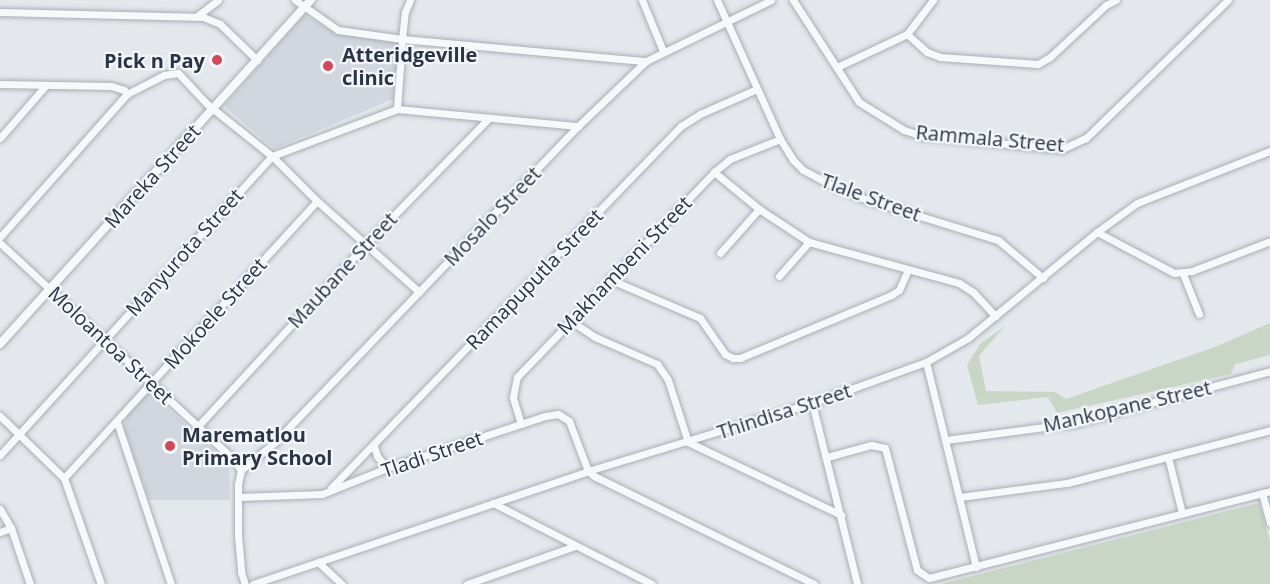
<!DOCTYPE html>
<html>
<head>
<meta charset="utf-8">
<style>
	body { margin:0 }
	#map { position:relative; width:1270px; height:584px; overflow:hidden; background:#e4e7ec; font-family:"Open Sans",sans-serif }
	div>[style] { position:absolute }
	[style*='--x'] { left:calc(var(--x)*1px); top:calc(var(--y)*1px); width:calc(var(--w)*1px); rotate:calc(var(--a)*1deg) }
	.built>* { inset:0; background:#d2d6de }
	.green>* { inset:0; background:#c9d6c5 }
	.roads { filter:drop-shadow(0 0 2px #a9aeb7) drop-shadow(0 0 2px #a9aeb7) }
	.minor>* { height:7px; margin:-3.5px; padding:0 3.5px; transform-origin:3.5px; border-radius:3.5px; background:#f7f8fa }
	.tertiary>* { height:8px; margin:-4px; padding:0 4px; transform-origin:4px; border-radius:4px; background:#f7f8fa }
	.dots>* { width:16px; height:16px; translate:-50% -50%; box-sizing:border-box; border:3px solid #f4f6f9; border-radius:50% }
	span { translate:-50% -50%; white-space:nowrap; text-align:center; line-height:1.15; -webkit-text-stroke:4.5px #f4f6f9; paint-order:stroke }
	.poi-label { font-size:20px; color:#2b3445; font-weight:700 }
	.left { translate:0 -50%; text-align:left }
	.right { translate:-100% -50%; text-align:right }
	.street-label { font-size:20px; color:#2b3445 }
</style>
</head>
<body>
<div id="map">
	<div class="built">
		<div style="clip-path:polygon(304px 15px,334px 32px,390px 39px,398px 46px,393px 99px,274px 149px,224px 106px)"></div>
		<div style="clip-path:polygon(150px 392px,229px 464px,230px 500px,149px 500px,124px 427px,127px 415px)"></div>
	</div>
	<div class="green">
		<div style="clip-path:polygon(1270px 323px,1270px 355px,1235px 364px,1231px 374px,1057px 413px,1048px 397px,978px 405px,967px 365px,980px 344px,1005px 326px,979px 356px,986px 391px,1055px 392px,1066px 399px,1215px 347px)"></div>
		<div style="clip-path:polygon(1259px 503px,1270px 540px,1270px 584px,941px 584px)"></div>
	</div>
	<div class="roads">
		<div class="minor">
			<div style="--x:295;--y:0;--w:52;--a:34.9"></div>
			<div style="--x:338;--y:30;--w:65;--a:8"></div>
			<div style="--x:402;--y:39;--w:245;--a:5.2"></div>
			<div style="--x:642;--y:0;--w:55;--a:67.6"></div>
			<div style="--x:717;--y:0;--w:153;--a:65.6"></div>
			<div style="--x:780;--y:139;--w:25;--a:58"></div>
			<div style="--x:793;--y:160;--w:14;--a:45"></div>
			<div style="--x:803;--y:170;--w:38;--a:28"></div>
			<div style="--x:837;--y:188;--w:36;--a:21"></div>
			<div style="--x:871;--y:201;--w:133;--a:17.1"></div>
			<div style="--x:998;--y:240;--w:59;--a:40.2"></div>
			<div style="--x:793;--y:0;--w:121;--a:57.1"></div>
			<div style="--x:859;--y:102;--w:53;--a:31.9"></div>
			<div style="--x:904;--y:130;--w:19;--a:18"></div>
			<div style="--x:922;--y:136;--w:141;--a:5.3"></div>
			<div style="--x:1062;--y:149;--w:26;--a:-25"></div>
			<div style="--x:1086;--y:138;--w:198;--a:-44.2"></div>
			<div style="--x:0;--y:12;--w:203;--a:1.4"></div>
			<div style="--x:203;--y:17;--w:18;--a:22"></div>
			<div style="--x:220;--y:24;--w:52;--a:44.2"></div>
			<div style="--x:197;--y:16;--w:26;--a:-37"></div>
			<div style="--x:907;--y:34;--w:27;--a:42"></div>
			<div style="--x:927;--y:52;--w:14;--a:21"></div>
			<div style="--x:940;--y:57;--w:98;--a:4.1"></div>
			<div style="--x:1038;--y:64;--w:14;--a:-30"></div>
			<div style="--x:1050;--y:57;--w:76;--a:-42.9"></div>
			<div style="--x:1106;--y:5;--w:11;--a:-27"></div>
			<div style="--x:837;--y:67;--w:77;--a:-25.2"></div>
			<div style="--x:907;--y:34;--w:43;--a:-52.6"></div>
			<div style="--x:0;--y:84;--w:111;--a:1"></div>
			<div style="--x:111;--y:86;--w:14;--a:17"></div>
			<div style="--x:124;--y:90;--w:5;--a:53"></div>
			<div style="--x:397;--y:109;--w:70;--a:-85.9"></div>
			<div style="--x:402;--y:39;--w:27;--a:-84"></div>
			<div style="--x:405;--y:12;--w:13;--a:-67"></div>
			<div style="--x:0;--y:138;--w:70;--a:-49"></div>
			<div style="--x:714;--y:172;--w:58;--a:39.4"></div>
			<div style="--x:759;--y:209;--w:60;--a:33.4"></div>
			<div style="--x:809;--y:242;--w:156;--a:15.3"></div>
			<div style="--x:959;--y:283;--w:17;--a:33"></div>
			<div style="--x:973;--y:292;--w:33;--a:47"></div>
			<div style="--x:1097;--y:232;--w:87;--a:28"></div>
			<div style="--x:1174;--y:273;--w:18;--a:-6"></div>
			<div style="--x:1192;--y:271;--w:84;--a:-21"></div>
			<div style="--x:0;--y:237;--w:191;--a:-48.4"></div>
			<div style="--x:127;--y:94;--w:42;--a:-27.2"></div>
			<div style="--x:164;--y:75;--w:14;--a:-8"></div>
			<div style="--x:178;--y:73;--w:42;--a:46.9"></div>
			<div style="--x:207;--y:104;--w:83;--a:38.7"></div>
			<div style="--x:272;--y:156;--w:64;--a:45"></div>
			<div style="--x:317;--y:201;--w:137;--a:41.7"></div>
			<div style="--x:0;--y:243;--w:318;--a:42.8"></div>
			<div style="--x:233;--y:459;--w:14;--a:54"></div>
			<div style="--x:241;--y:470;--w:14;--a:102"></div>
			<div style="--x:238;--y:484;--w:51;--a:90"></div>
			<div style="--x:238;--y:535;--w:37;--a:85"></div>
			<div style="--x:241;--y:572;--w:13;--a:72"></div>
			<div style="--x:720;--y:253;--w:59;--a:-48.4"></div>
			<div style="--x:1183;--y:274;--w:43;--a:68.2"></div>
			<div style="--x:779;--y:276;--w:45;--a:-48.6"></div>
			<div style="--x:609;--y:279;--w:99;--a:23.2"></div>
			<div style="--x:700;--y:318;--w:44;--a:55.2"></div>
			<div style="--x:725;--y:354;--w:9;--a:27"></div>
			<div style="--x:733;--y:358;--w:7;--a:0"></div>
			<div style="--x:740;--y:358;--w:164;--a:-22.6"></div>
			<div style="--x:891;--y:295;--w:9;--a:-32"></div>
			<div style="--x:899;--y:290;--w:22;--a:-66"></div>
			<div style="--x:571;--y:321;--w:29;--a:34"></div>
			<div style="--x:595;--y:337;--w:68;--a:23.5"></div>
			<div style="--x:657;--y:364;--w:19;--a:55"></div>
			<div style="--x:668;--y:380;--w:65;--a:72.1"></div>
			<div style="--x:688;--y:442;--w:170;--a:25.5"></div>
			<div style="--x:926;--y:362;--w:211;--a:76.3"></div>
			<div style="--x:812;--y:403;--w:187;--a:76"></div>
			<div style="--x:0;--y:416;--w:89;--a:44.1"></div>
			<div style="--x:64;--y:478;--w:112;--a:70.8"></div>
			<div style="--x:117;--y:422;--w:171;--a:71.6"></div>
			<div style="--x:521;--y:424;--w:28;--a:-107"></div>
			<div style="--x:513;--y:397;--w:20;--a:-79"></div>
			<div style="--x:517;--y:377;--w:284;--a:-46.1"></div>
			<div style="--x:714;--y:172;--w:21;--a:-39"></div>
			<div style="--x:730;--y:159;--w:54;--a:-21.8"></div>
			<div style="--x:199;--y:425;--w:245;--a:-47.3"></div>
			<div style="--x:365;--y:245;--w:177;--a:-45.7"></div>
			<div style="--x:946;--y:440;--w:130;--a:-7.5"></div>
			<div style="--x:1075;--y:423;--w:202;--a:-14.9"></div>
			<div style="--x:374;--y:446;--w:10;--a:73"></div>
			<div style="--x:377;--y:456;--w:16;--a:50"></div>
			<div style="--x:0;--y:455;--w:404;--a:-47.7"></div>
			<div style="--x:272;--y:156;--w:134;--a:-20.6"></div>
			<div style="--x:397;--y:109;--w:182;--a:5.4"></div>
			<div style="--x:827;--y:457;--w:46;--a:-15.3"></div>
			<div style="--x:871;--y:445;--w:14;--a:12"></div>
			<div style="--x:885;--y:448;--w:126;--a:75.3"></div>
			<div style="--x:917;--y:570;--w:14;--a:34"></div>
			<div style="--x:929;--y:578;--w:352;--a:-14.3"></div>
			<div style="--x:1168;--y:457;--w:58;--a:76"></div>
			<div style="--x:241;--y:470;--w:43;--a:-39.3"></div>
			<div style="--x:274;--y:443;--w:439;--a:-46.2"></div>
			<div style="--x:578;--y:126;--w:94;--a:-43.7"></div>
			<div style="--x:646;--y:61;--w:139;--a:-26"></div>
			<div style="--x:64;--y:478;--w:375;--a:-47.6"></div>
			<div style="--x:331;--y:488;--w:504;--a:-45.97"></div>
			<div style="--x:681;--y:126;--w:22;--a:-32"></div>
			<div style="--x:700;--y:114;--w:62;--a:-23.7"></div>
			<div style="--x:1262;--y:493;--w:31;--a:75"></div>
			<div style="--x:239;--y:497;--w:83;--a:-2.1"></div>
			<div style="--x:322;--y:494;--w:70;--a:-21.8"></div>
			<div style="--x:387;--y:468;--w:166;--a:-18.2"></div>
			<div style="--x:545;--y:416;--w:13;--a:-9"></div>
			<div style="--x:558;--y:414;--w:13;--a:32"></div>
			<div style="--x:569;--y:421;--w:53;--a:69.2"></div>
			<div style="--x:588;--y:471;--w:8;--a:40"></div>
			<div style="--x:594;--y:476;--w:245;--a:26.1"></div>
			<div style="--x:960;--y:497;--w:108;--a:-7.5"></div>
			<div style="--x:1067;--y:483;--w:210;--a:-14.6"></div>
			<div style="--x:493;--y:503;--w:178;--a:27"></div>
			<div style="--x:0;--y:509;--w:22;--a:60"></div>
			<div style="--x:11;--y:528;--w:59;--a:71.3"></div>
			<div style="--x:0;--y:532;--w:12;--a:-20"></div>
			<div style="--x:318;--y:562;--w:33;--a:43"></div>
			<div style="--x:253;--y:584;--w:354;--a:-18.6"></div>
			<div style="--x:588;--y:471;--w:234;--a:-16.9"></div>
			<div style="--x:812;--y:403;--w:121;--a:-19.8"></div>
			<div style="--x:926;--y:362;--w:48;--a:-29.7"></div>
			<div style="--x:968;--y:338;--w:167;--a:-39.4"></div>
			<div style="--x:1097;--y:232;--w:49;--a:-35.9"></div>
			<div style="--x:1137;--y:203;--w:143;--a:-21.4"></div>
			<div style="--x:467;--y:584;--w:114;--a:-19.4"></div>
		</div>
		<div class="tertiary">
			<div style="--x:0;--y:344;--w:464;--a:-47.9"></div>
		</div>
	</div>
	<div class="dots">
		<div style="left:217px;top:60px;background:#d1495b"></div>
		<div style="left:328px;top:66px;background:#d1495b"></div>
		<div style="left:170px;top:446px;background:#d1495b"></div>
	</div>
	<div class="poi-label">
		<span class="left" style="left:342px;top:66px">Atteridgeville<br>clinic</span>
		<span class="right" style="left:205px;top:60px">Pick n Pay</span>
		<span class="left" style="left:182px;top:446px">Marematlou<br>Primary School</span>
	</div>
	<div class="street-label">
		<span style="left:990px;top:138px;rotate:5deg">Rammala Street</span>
		<span style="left:152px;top:176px;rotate:-48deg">Mareka Street</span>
		<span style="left:871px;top:197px;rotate:20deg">Tlale Street</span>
		<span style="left:492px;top:216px;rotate:-46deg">Mosalo Street</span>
		<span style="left:184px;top:252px;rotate:-48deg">Manyurota Street</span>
		<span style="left:624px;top:265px;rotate:-46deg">Makhambeni Street</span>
		<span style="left:342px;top:270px;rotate:-47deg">Maubane Street</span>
		<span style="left:534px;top:279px;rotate:-46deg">Ramapuputla Street</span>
		<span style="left:215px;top:313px;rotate:-48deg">Mokoele Street</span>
		<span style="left:111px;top:345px;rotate:43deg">Moloantoa Street</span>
		<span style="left:1127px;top:406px;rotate:-13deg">Mankopane Street</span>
		<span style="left:784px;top:411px;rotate:-18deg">Thindisa Street</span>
		<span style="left:432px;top:454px;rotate:-19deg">Tladi Street</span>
	</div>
</div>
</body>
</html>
